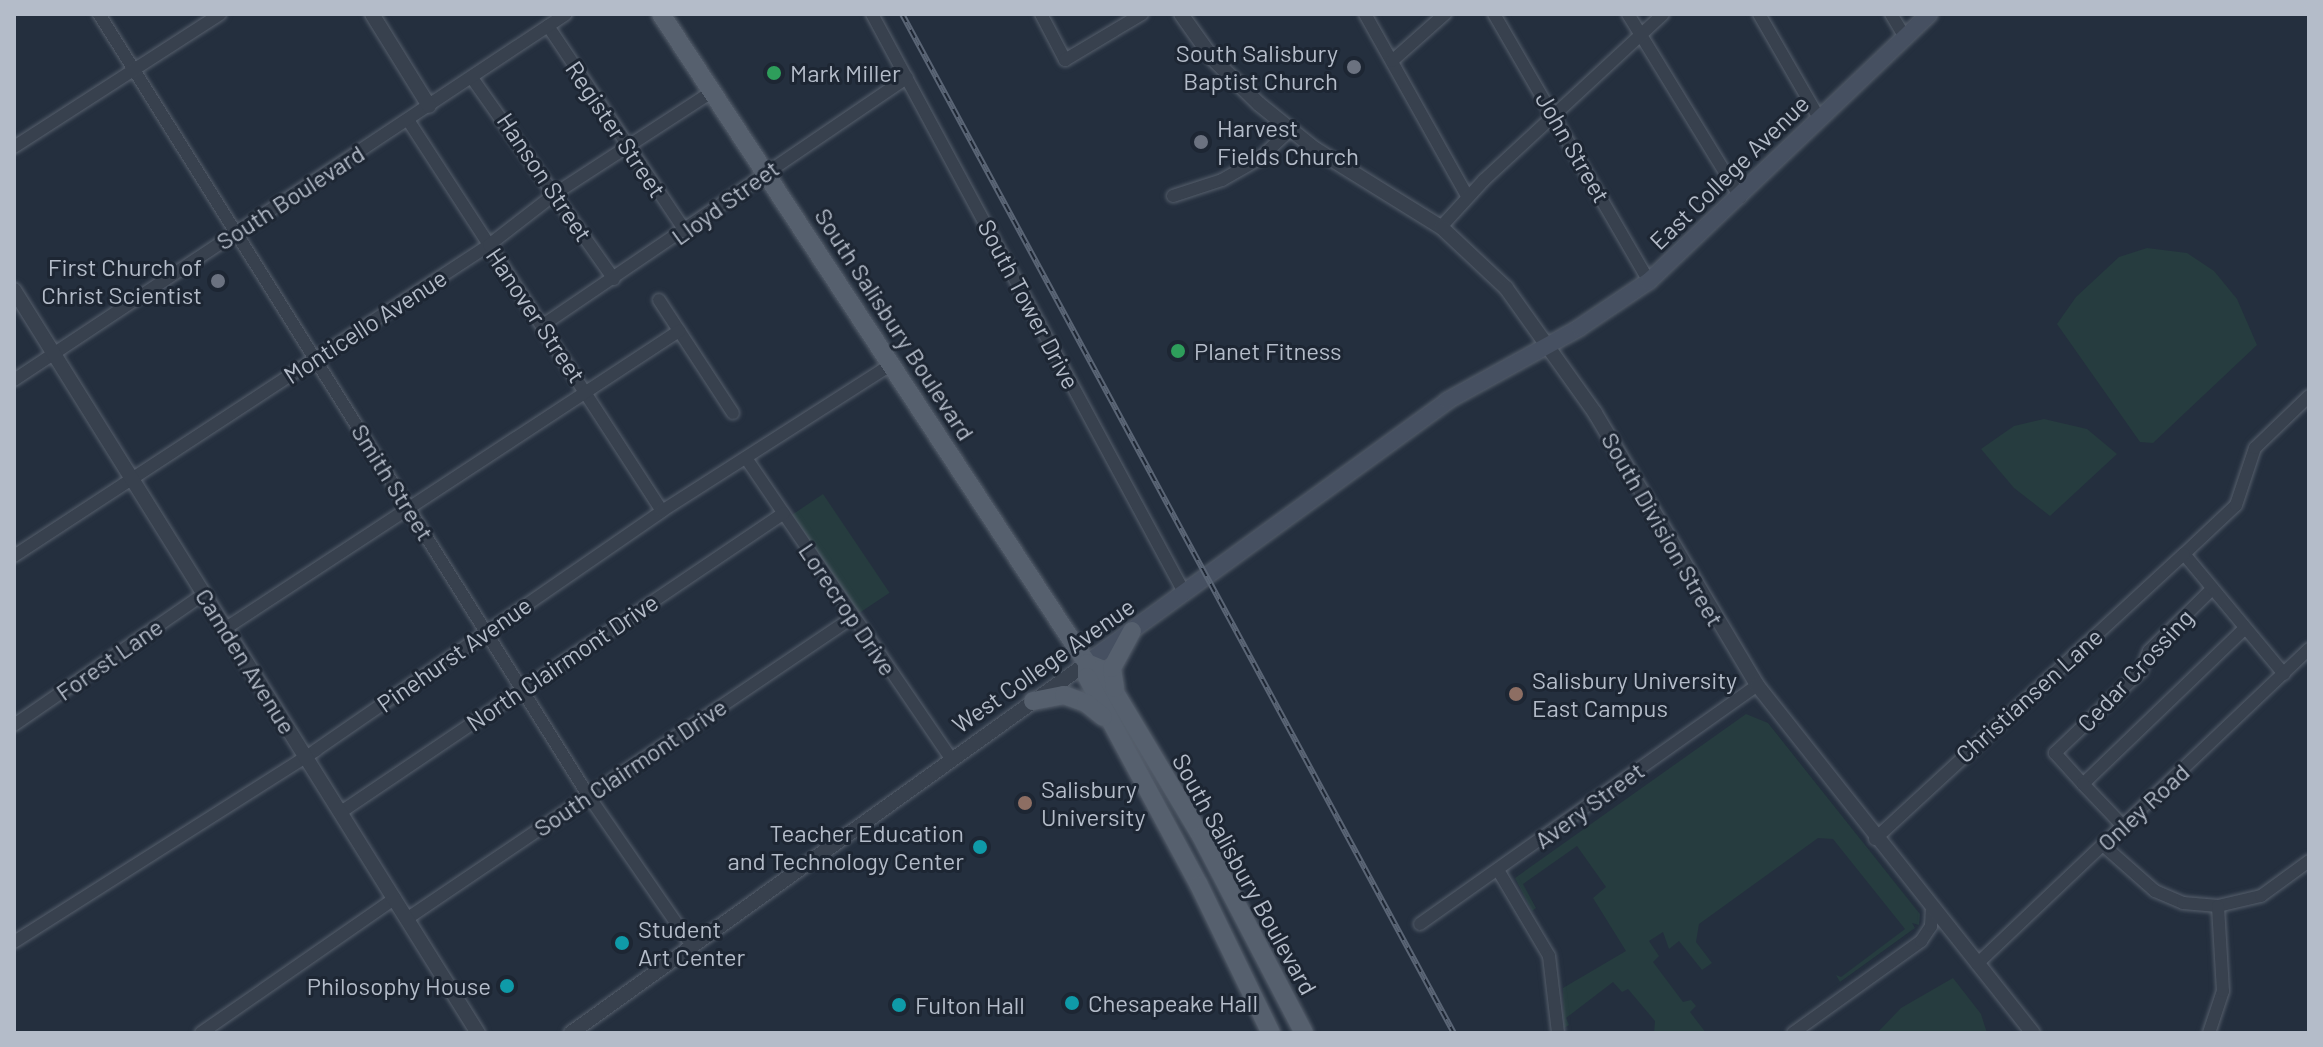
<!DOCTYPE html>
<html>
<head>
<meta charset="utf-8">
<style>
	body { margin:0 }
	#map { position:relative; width:2323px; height:1047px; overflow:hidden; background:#242f3e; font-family:Barlow,sans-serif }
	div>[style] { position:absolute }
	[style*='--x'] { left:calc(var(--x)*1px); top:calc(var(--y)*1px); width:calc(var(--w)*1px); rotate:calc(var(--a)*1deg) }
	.green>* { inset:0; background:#263c3f; transform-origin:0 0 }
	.roads { filter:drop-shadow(0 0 2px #565f6c) drop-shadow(0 0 2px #565f6c) }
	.minor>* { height:12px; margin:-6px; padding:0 6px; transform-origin:6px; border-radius:6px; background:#38414e }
	.tertiary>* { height:14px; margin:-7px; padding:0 7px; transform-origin:7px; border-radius:7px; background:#38414e }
	.secondary>* { height:16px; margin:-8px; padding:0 8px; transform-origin:8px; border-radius:8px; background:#465061 }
	.primary>* { height:18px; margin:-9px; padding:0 9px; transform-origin:9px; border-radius:9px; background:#56606e }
	.rail>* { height:6px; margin-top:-3px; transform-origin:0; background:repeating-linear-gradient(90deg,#1d2633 0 9px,#5a6575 0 18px); box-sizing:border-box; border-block:2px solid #5a6575 }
	.dots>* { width:22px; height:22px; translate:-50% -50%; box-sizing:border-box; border:4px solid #1d2633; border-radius:50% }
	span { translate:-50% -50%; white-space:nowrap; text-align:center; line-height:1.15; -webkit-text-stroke:6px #1d2633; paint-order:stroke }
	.poi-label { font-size:24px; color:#b4bcc9 }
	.right { translate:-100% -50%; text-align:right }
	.left { translate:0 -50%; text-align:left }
	.street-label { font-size:24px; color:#b4bcc9 }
	.frame { position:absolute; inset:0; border:16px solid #b4bcc9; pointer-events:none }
</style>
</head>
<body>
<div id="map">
	<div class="green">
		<div style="clip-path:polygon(2147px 248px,2187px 253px,2214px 271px,2237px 299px,2257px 345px,2153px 443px,2140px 442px,2057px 324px,2076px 297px,2119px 257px)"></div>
		<div style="clip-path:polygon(2044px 419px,2087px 429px,2117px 454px,2050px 516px,2014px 488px,1981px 449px,2014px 426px)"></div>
		<div style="left:823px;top:494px;width:119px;height:37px;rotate:56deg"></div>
		<div style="clip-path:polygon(1746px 714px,1768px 723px,1920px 914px,1919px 925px,1912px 923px,1915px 928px,1840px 982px,1836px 975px,1841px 977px,1905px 929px,1833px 839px,1818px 838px,1699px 924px,1696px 942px,1712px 963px,1702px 970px,1679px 941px,1669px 949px,1663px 932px,1649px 941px,1659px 956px,1653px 962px,1683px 1002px,1691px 1000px,1696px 1006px,1690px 1012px,1706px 1033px,1654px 1033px,1655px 1021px,1628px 989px,1622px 992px,1613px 982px,1566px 1018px,1569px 1025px,1564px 1028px,1563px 988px,1626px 951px,1593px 898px,1606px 887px,1577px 846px,1523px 884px,1536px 908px,1532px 911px,1515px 878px)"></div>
		<div style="clip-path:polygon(1953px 978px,1981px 1014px,1987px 1033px,1877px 1033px,1901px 1008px)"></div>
	</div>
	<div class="roads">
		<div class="minor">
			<div style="--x:99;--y:14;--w:921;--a:57.95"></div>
			<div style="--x:588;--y:795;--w:183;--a:55.4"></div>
			<div style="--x:872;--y:14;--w:659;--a:61.65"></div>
			<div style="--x:1041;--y:14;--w:52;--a:62.4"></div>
			<div style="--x:1065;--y:60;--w:90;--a:-30.9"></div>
			<div style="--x:1365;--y:14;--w:209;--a:60.7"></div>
			<div style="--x:1494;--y:14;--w:309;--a:59.9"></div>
			<div style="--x:1628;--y:14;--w:215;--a:58.5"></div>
			<div style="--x:1759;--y:14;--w:120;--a:60"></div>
			<div style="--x:1891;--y:14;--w:27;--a:59"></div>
			<div style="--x:548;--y:26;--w:247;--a:56.2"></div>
			<div style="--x:1392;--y:61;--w:71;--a:-41.6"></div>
			<div style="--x:472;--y:78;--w:246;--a:54.8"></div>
			<div style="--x:408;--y:120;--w:466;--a:57"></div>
			<div style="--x:14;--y:147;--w:245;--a:-32.8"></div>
			<div style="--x:1173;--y:196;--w:52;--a:-18.1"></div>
			<div style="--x:1222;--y:180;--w:43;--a:-29.6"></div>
			<div style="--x:1259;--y:159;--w:42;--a:-43.1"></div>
			<div style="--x:1441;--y:227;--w:64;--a:-47.5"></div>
			<div style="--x:1484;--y:180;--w:244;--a:-42.8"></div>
			<div style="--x:659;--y:300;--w:135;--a:56.8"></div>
			<div style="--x:543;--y:325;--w:440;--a:-34.2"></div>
			<div style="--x:14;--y:380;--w:662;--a:-33.55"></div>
			<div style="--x:746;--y:458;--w:364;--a:55.7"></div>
			<div style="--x:14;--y:556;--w:568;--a:-33.21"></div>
			<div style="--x:489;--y:245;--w:85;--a:-37.8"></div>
			<div style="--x:556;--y:193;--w:187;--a:-33"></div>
			<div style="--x:2211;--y:590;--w:87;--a:135.5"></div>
			<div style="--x:2149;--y:651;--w:22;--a:112"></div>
			<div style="--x:2141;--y:671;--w:119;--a:136.4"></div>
			<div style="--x:2055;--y:753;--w:42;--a:47.9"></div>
			<div style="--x:2083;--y:784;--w:223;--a:-43.9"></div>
			<div style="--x:226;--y:628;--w:542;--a:-33.25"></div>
			<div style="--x:2284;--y:674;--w:156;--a:-129.8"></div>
			<div style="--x:2184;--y:554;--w:71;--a:-43.3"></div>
			<div style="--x:2236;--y:505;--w:60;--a:-71.6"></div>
			<div style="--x:2255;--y:448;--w:75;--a:-43.9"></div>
			<div style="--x:14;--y:725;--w:231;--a:-34.6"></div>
			<div style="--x:2083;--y:784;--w:58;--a:46.4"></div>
			<div style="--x:341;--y:812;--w:534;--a:-34.02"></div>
			<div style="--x:1875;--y:839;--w:420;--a:-42.7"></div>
			<div style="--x:2103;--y:845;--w:69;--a:41.5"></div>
			<div style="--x:2155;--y:891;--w:30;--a:23"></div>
			<div style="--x:2183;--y:903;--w:35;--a:5"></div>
			<div style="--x:2218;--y:906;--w:44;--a:-13.1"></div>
			<div style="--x:2261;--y:896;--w:59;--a:-36.1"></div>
			<div style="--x:1498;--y:870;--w:100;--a:59.3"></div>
			<div style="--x:1549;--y:956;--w:78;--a:83.3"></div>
			<div style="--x:408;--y:918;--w:537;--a:-34.07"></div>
			<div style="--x:1420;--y:924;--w:413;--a:-35.3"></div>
			<div style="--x:14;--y:942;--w:358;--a:-32.4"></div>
			<div style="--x:316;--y:750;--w:421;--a:-34.6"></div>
			<div style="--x:662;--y:511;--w:274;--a:-32.6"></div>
			<div style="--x:1977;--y:964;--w:458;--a:-43.5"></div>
			<div style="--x:201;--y:1033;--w:236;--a:-34.8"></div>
			<div style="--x:1793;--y:1033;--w:158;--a:-35.7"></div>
			<div style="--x:1921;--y:941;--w:18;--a:-56"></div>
			<div style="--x:1931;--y:926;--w:19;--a:-87"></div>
			<div style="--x:2209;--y:1033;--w:44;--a:-71.6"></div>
			<div style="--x:2223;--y:991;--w:85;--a:-93.4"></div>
		</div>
		<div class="tertiary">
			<div style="--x:372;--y:14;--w:108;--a:58.2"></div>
			<div style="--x:1181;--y:14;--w:55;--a:54.6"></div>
			<div style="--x:1213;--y:59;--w:64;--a:44.4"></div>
			<div style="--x:1259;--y:104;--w:72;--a:38.8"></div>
			<div style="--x:1315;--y:149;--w:148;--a:31.8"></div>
			<div style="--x:1441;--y:227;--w:89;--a:43.2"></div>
			<div style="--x:1506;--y:288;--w:153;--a:54.5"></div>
			<div style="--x:1595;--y:413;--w:317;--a:59.2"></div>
			<div style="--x:1757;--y:685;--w:444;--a:51.6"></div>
			<div style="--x:14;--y:290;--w:876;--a:58.02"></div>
			<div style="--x:571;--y:1033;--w:635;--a:-35.64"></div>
		</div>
		<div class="secondary">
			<div style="--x:1087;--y:663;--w:445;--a:-36"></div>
			<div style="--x:1447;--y:401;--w:151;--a:-28.9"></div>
			<div style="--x:1579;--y:328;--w:84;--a:-33.9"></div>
			<div style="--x:1649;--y:281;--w:387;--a:-43.6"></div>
		</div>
		<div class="primary">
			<div style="--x:661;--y:14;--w:761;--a:56.75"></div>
			<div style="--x:1078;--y:650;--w:16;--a:55"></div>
			<div style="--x:1087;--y:663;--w:15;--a:23"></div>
			<div style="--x:1101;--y:669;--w:195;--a:59.1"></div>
			<div style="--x:1201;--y:836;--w:222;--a:62.4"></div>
			<div style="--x:1087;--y:663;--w:14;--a:90"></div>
			<div style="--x:1087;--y:677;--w:236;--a:61.7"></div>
			<div style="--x:1199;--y:885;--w:165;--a:64.1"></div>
			<div style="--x:1115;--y:688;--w:20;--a:-99"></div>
			<div style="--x:1112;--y:668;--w:42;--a:-61.6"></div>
			<div style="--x:1033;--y:701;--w:32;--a:-11"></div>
			<div style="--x:1064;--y:695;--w:23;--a:20"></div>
			<div style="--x:1086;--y:703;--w:22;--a:39"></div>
		</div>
	</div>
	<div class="rail">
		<div style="--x:902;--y:14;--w:1159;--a:61.56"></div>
	</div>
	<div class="dots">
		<div style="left:1354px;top:67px;background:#6b7280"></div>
		<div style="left:774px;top:73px;background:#2e9e5b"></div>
		<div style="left:1201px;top:142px;background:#6b7280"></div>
		<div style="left:218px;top:281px;background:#6b7280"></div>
		<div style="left:1178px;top:351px;background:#2e9e5b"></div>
		<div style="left:1516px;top:694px;background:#8d6e63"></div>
		<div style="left:1025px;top:803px;background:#8d6e63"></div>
		<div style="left:980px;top:847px;background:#0f9aa8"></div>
		<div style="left:622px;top:943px;background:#0f9aa8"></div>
		<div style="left:507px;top:986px;background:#0f9aa8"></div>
		<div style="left:1072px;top:1003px;background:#0f9aa8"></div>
		<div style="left:899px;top:1005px;background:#0f9aa8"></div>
	</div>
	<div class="poi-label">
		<span class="right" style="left:1338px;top:67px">South Salisbury<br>Baptist Church</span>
		<span class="left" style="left:790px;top:73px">Mark Miller</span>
		<span class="left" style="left:1217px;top:142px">Harvest<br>Fields Church</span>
		<span class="right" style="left:202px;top:281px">First Church of<br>Christ Scientist</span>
		<span class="left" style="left:1194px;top:351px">Planet Fitness</span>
		<span class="left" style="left:1532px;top:694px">Salisbury University<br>East Campus</span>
		<span class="left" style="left:1041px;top:803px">Salisbury<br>University</span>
		<span class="right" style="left:964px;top:847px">Teacher Education<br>and Technology Center</span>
		<span class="left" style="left:638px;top:943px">Student<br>Art Center</span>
		<span class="right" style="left:491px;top:986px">Philosophy House</span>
		<span class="left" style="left:1088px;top:1003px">Chesapeake Hall</span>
		<span class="left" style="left:915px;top:1005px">Fulton Hall</span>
	</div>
	<div class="street-label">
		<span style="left:616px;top:129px;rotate:56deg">Register Street</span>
		<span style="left:1573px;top:147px;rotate:60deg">John Street</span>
		<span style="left:1729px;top:172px;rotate:-44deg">East College Avenue</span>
		<span style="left:545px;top:177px;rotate:56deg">Hanson Street</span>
		<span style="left:290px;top:197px;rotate:-33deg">South Boulevard</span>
		<span style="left:725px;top:202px;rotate:-36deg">Lloyd Street</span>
		<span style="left:1029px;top:304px;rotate:62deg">South Tower Drive</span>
		<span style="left:536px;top:315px;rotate:56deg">Hanover Street</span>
		<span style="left:895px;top:324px;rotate:57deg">South Salisbury Boulevard</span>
		<span style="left:365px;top:326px;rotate:-33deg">Monticello Avenue</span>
		<span style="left:393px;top:482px;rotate:58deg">Smith Street</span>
		<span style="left:1663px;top:529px;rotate:60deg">South Division Street</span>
		<span style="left:848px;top:609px;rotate:56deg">Lorecrop Drive</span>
		<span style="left:454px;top:654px;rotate:-35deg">Pinehurst Avenue</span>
		<span style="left:109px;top:659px;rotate:-35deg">Forest Lane</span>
		<span style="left:246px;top:661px;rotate:58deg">Camden Avenue</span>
		<span style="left:562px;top:662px;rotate:-34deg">North Clairmont Drive</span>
		<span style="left:1043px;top:665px;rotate:-35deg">West College Avenue</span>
		<span style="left:2135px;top:670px;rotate:-47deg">Cedar Crossing</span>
		<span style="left:2029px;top:695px;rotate:-42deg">Christiansen Lane</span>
		<span style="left:630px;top:767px;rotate:-34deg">South Clairmont Drive</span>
		<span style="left:1589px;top:805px;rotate:-36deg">Avery Street</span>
		<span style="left:2143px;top:807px;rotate:-43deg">Onley Road</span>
		<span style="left:1245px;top:874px;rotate:61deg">South Salisbury Boulevard</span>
	</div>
	<div class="frame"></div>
</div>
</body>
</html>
